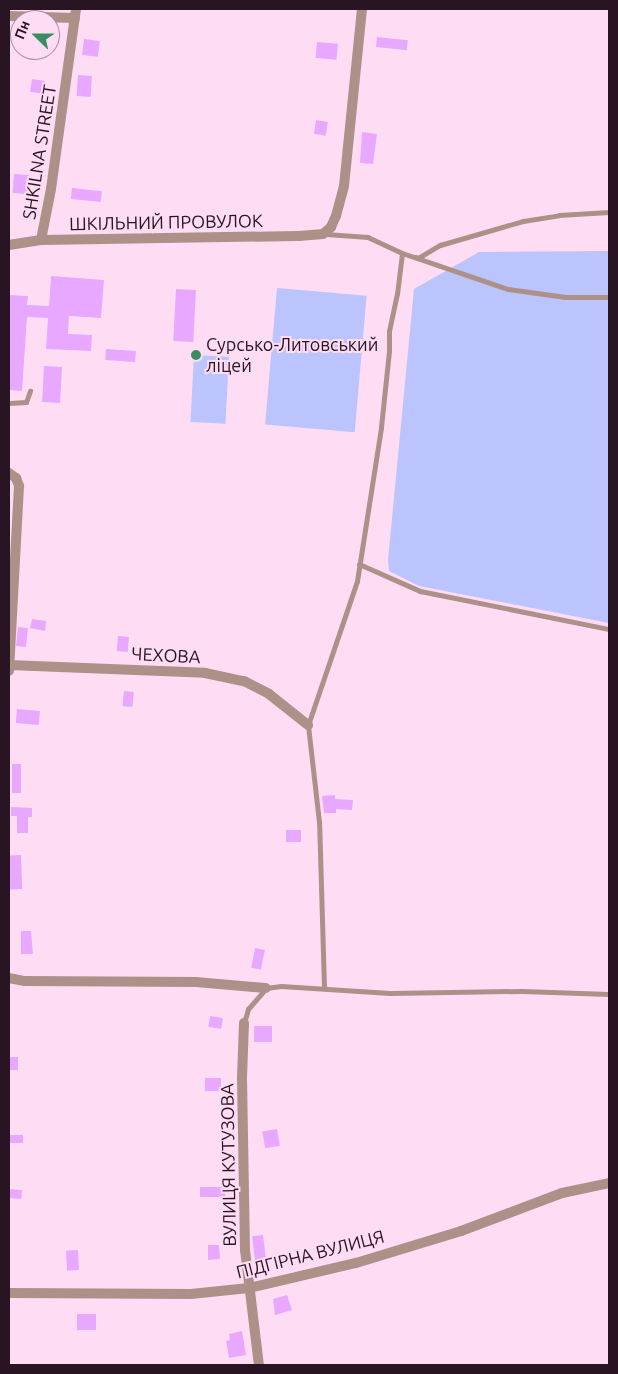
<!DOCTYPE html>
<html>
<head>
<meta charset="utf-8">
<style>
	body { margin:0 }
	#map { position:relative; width:618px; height:1374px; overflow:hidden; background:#feddf4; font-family:Ubuntu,sans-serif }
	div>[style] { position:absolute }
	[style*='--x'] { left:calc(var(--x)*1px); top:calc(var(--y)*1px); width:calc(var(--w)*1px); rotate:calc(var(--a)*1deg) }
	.green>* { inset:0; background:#bbc4fc; transform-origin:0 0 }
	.building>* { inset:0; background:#e8a8ff; transform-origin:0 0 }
	.service>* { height:5px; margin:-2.5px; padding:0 2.5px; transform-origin:2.5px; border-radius:2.5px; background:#ad9189 }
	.minor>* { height:10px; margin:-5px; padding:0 5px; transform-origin:5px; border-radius:5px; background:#ad9189 }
	.dots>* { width:14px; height:14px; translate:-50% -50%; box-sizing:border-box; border:2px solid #feddf4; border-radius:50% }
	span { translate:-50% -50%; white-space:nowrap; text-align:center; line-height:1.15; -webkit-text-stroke:4px #feddf4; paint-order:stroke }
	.street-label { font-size:18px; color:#281423 }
	.poi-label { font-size:18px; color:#281423 }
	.left { translate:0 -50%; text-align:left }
	.frame { position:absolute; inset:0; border:10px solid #281423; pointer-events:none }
	.north { position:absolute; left:10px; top:10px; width:50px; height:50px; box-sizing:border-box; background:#feddf4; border:1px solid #a88da0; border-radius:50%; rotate:292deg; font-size:14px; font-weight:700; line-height:20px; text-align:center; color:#281423 }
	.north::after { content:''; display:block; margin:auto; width:18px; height:22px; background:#398d60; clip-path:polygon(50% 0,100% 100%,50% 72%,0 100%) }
</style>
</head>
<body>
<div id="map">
	<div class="green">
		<div style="clip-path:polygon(609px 251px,609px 623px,419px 586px,389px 571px,388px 560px,414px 289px,479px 252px)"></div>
		<div style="left:277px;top:288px;width:90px;height:137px;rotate:5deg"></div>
		<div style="left:194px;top:355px;width:35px;height:67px;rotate:3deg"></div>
	</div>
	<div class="building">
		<div style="left:377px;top:37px;width:31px;height:10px;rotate:6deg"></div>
		<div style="left:84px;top:39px;width:16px;height:16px;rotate:7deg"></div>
		<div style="left:317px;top:42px;width:21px;height:16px;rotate:5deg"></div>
		<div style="left:78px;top:75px;width:14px;height:21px;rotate:4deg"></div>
		<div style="left:32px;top:79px;width:13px;height:13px;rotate:9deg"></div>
		<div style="left:316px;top:120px;width:12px;height:14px;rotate:9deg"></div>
		<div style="clip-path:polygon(362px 132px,377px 134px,373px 164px,360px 163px)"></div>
		<div style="left:14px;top:174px;width:15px;height:19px;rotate:4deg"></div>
		<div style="left:72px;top:188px;width:30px;height:11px;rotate:6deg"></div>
		<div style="clip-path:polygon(51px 276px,104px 280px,101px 318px,69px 316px,68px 334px,92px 335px,91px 351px,46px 349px,48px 318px,27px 317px,22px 391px,9px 390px,9px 295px,28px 296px,27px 305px,49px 306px)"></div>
		<div style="left:176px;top:289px;width:20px;height:52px;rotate:3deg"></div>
		<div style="left:106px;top:349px;width:30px;height:11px;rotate:4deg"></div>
		<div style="left:44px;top:366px;width:18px;height:36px;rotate:3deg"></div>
		<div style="clip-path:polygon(32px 619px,46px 621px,45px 631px,30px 628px)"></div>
		<div style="left:18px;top:627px;width:10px;height:19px;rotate:6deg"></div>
		<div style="left:118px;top:636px;width:11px;height:15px;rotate:5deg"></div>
		<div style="left:124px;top:691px;width:10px;height:15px;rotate:6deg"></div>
		<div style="left:17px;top:709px;width:23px;height:14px;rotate:5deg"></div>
		<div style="left:12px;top:764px;width:9px;height:29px"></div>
		<div style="clip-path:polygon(335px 795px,335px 799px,353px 800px,352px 810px,336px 809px,336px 813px,324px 813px,322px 796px)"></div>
		<div style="clip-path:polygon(11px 807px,32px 808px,32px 817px,28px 817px,28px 833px,17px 833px,17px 816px,11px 816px)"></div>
		<div style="left:301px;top:830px;width:12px;height:15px;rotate:90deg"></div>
		<div style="left:21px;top:855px;width:34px;height:12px;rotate:88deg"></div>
		<div style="clip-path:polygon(21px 931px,31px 931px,33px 954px,21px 954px)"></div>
		<div style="left:255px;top:948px;width:10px;height:20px;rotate:11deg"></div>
		<div style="left:210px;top:1016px;width:13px;height:11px;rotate:9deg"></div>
		<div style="left:254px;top:1026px;width:18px;height:16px"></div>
		<div style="left:9px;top:1057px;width:9px;height:13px"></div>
		<div style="left:205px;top:1078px;width:16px;height:13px"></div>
		<div style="left:277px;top:1129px;width:17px;height:15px;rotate:80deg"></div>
		<div style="left:9px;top:1135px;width:14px;height:8px"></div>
		<div style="left:225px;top:1187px;width:10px;height:25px;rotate:90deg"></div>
		<div style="left:9px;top:1189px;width:13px;height:9px;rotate:4deg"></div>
		<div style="left:263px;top:1235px;width:26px;height:11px;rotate:83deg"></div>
		<div style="clip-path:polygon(208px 1245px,219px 1245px,220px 1259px,208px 1260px)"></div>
		<div style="left:78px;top:1250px;width:20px;height:12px;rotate:87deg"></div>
		<div style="clip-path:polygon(287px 1295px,292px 1310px,275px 1315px,273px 1299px)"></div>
		<div style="left:96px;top:1314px;width:16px;height:19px;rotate:90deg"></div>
		<div style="clip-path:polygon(242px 1331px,246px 1355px,229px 1358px,226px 1341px,230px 1340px,229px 1334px)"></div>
	</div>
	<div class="service">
		<div style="--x:402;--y:253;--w:112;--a:18.8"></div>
		<div style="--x:508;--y:289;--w:58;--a:8"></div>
		<div style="--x:565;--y:297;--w:44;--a:0"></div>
		<div style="--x:415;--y:257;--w:3;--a:18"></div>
		<div style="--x:418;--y:258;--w:26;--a:-31"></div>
		<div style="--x:440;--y:245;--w:86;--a:-16.1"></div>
		<div style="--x:523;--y:221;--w:36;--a:-9"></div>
		<div style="--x:559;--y:215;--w:50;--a:-3.4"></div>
		<div style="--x:9;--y:403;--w:17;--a:-3"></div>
		<div style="--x:26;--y:402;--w:12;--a:-70"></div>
		<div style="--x:359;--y:564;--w:67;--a:23.9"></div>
		<div style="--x:420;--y:591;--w:193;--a:11.4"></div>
		<div style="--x:324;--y:987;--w:165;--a:-91.7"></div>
		<div style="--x:319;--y:822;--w:98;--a:-96.5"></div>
		<div style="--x:308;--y:725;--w:152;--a:-71.2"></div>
		<div style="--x:357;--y:581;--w:156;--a:-81.1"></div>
		<div style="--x:381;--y:427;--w:76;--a:-84"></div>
		<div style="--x:389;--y:351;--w:20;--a:-90"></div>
		<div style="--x:389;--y:331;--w:38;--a:-78"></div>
		<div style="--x:397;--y:294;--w:41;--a:-83"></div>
		<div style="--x:402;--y:253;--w:38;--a:-155"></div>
		<div style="--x:368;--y:237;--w:42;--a:-175.9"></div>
		<div style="--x:244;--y:1023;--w:15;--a:-74"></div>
		<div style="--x:248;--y:1009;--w:28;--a:-49"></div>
		<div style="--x:266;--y:988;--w:15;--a:-8"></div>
		<div style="--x:281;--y:986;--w:109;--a:3.7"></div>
		<div style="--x:390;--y:993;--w:132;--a:-0.9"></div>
		<div style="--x:522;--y:991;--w:87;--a:2"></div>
	</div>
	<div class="minor">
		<div style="--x:9;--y:16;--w:66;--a:1.7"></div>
		<div style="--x:41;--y:240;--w:52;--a:-78.9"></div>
		<div style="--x:51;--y:189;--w:182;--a:-82.1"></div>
		<div style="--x:9;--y:245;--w:32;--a:-9"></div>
		<div style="--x:41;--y:240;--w:258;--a:-0.9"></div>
		<div style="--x:299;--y:236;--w:24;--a:-5"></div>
		<div style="--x:323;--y:234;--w:11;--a:-41"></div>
		<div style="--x:331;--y:227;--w:12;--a:-66"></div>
		<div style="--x:336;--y:216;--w:31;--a:-75"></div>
		<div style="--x:344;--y:186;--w:178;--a:-84.2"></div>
		<div style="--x:9;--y:473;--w:9;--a:36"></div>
		<div style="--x:16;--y:478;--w:9;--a:69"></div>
		<div style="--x:19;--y:486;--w:185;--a:93.1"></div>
		<div style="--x:9;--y:665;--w:196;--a:2.3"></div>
		<div style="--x:205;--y:673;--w:40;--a:12"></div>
		<div style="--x:244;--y:681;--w:28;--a:27"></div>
		<div style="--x:269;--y:694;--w:50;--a:38.5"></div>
		<div style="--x:9;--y:978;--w:16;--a:11"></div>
		<div style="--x:25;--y:981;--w:171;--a:0.3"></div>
		<div style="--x:196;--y:982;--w:70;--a:4.9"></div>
		<div style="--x:244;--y:1023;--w:55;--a:92.1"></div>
		<div style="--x:242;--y:1078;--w:172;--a:89"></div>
		<div style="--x:245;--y:1250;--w:116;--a:83.1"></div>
		<div style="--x:9;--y:1293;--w:182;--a:0.3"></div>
		<div style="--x:191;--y:1294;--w:58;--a:-5.9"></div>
		<div style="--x:249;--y:1288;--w:110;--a:-13.2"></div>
		<div style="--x:356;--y:1263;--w:110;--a:-16.9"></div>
		<div style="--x:461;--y:1231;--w:108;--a:-20.6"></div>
		<div style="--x:562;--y:1193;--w:48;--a:-12"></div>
	</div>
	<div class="dots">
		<div style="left:196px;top:355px;background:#398d60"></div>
	</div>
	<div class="street-label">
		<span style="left:39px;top:152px;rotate:-81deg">SHKILNA STREET</span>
		<span style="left:166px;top:222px;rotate:-1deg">ШКІЛЬНИЙ ПРОВУЛОК</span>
		<span style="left:166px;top:655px;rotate:3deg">ЧЕХОВА</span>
		<span style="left:228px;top:1165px;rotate:-91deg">ВУЛИЦЯ КУТУЗОВА</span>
		<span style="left:310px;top:1254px;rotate:-14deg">ПІДГІРНА ВУЛИЦЯ</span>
	</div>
	<div class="poi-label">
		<span class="left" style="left:206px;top:355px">Сурсько-Литовський<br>ліцей</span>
	</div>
	<div class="frame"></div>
	<div class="north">Пн</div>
</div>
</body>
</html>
